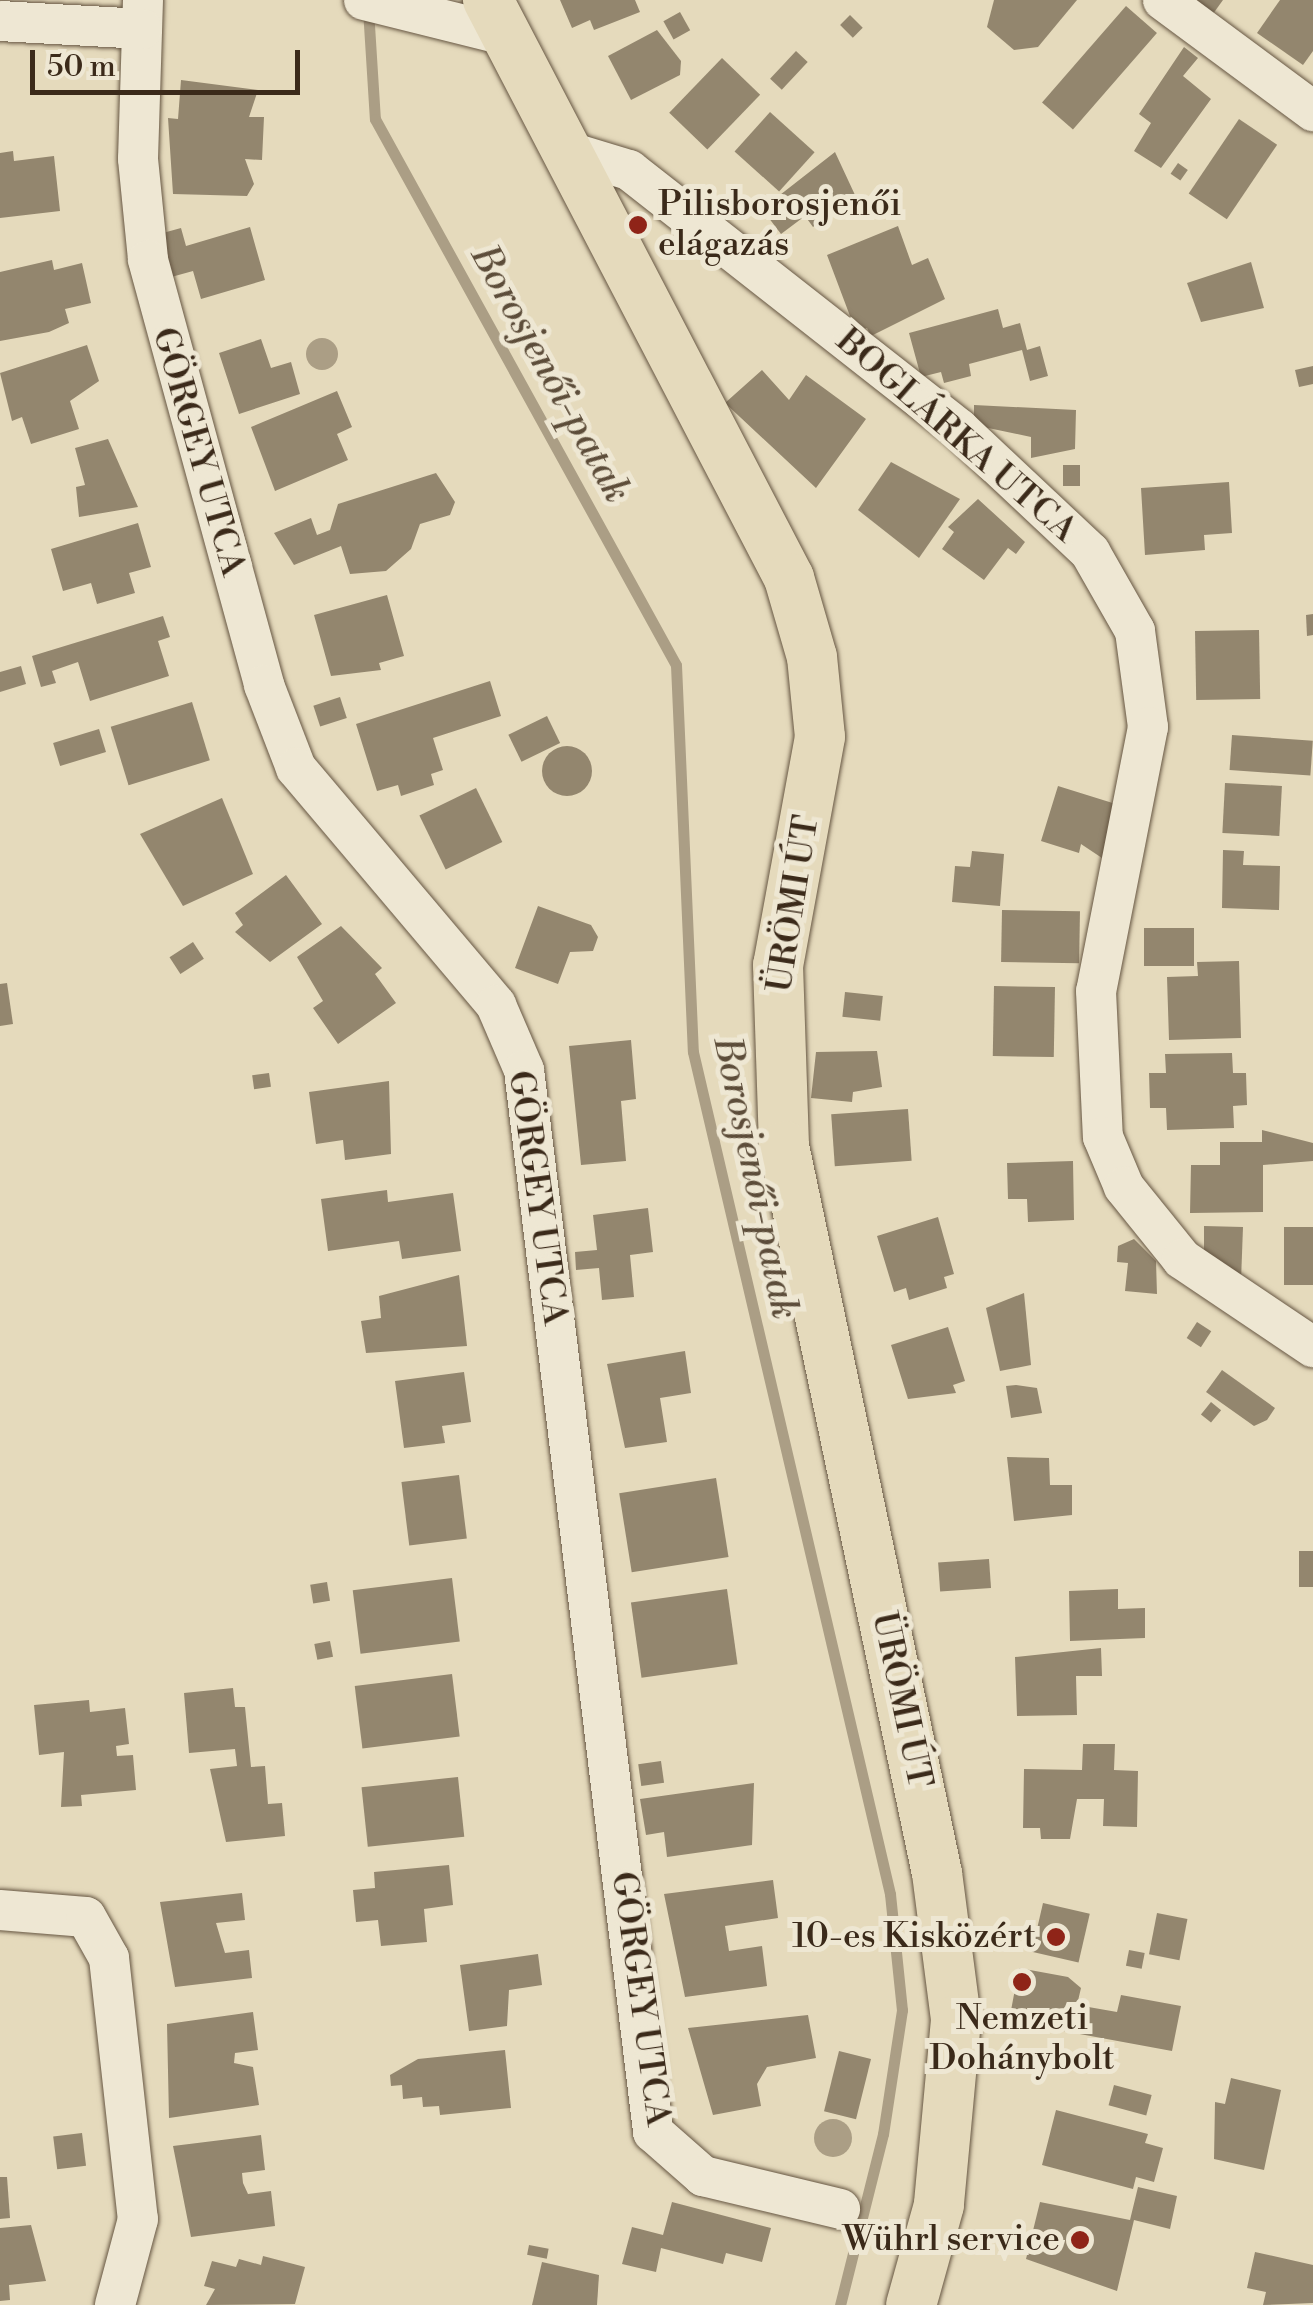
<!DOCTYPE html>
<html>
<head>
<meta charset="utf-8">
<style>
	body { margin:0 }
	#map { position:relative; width:1313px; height:2305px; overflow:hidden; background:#e5dabc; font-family:"Libre Bodoni",serif }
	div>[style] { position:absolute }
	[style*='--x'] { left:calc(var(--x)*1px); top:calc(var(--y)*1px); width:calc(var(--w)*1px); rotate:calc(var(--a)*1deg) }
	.water>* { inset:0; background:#ab9e85 }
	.round { border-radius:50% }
	.stream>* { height:11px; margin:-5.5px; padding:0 5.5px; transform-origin:5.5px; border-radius:5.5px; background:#ab9e85 }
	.building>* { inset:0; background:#93866e; transform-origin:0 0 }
	.roads { filter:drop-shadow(0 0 2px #665642) drop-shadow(0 0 2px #665642) }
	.minor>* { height:40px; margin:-20px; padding:0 20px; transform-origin:20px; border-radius:20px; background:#eee7d3 }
	.major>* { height:50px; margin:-25px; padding:0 25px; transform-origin:25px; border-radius:25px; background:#e5dabc }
	.dots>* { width:28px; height:28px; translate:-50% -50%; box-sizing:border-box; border:5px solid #eee7d3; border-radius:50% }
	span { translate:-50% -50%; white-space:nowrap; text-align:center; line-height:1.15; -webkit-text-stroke:10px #eee7d3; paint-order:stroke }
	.poi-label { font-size:35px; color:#3b2a1a }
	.left { translate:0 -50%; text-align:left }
	.right { translate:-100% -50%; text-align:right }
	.street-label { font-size:35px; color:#3b2a1a }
	.water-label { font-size:38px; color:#5d4d3a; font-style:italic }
	.scale { position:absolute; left:30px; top:50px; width:270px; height:45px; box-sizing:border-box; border:5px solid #3b2a1a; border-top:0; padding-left:12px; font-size:30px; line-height:35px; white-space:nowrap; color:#3b2a1a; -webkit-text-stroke:8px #eee7d3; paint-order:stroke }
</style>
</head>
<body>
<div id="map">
	<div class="water">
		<div class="round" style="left:306px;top:338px;width:32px;height:32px"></div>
		<div class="round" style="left:814px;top:2119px;width:38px;height:38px"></div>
	</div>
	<div class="stream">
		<div style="--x:368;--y:9;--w:110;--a:86.4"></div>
		<div style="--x:375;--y:119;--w:623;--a:61.13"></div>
		<div style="--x:676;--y:665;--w:387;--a:87.5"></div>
		<div style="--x:693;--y:1052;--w:865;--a:76.83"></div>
		<div style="--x:890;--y:1894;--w:117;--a:84.1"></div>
		<div style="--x:902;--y:2010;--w:125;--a:98.7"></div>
		<div style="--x:883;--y:2134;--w:176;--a:104.1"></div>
	</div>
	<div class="building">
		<div style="clip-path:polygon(560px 0,635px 0,640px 12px,594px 30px,590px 20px,572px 28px)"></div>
		<div style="clip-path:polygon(994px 0,1077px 0,1038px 47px,1014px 50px,987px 27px)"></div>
		<div style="clip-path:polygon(1195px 0,1223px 0,1210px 18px)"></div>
		<div style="clip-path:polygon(1280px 0,1313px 0,1313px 51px,1303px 65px,1257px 33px)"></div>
		<div style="left:1126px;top:6px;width:41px;height:128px;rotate:41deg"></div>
		<div style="left:680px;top:12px;width:21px;height:19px;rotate:61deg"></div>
		<div style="left:850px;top:15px;width:18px;height:14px;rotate:45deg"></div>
		<div style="clip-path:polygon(657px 30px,681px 61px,680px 75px,631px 100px,608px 56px)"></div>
		<div style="clip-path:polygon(1184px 47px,1198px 58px,1183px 76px,1211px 99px,1161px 168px,1134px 151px,1151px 123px,1139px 114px)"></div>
		<div style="left:796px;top:51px;width:16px;height:38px;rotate:43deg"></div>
		<div style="left:722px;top:58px;width:53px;height:76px;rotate:44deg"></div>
		<div style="clip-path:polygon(181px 80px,258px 90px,249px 117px,264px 117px,262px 160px,245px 159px,254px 184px,247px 196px,173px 194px,168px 118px,178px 119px)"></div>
		<div style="left:770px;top:112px;width:60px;height:53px;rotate:42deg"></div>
		<div style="left:1239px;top:119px;width:46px;height:90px;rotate:34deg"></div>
		<div style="clip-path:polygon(13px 151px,14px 161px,54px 156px,60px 211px,0 218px,0 153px)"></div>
		<div style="clip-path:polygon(835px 152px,855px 195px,813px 227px,805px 216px,781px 234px,762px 209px)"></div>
		<div style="left:1178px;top:163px;width:12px;height:13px;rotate:35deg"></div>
		<div style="clip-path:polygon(898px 226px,912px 265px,928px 258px,945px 299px,871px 336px,867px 328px,856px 332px,827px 255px)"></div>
		<div style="clip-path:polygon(250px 227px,265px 280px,201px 299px,193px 271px,164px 279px,152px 236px,181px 228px,186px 246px)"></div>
		<div style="clip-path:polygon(52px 260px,54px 270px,82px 263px,91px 303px,65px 309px,69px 323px,49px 332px,0 341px,0 272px)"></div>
		<div style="clip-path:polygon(1251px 262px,1264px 308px,1201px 322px,1187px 283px)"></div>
		<div style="clip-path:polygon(998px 309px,1003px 328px,1020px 323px,1027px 350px,1040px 346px,1048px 376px,1030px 381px,1022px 350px,969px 364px,971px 376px,944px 383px,941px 372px,921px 377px,909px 333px)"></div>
		<div style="clip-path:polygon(261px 339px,271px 368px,291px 362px,300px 394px,239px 414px,219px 353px)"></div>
		<div style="clip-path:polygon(87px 345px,99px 381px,70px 401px,79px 429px,31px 444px,22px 417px,12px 421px,0 373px)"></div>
		<div style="clip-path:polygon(1313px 366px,1313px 384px,1299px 387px,1295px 370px)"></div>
		<div style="clip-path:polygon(762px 370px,789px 400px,806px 375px,866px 419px,816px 488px,725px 403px)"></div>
		<div style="clip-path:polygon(337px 391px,352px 427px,337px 434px,348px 460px,275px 491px,251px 427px)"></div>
		<div style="clip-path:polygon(974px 405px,1076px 410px,1075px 449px,1031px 458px,1031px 437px,974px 425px)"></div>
		<div style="clip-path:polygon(108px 439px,138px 507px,79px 517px,76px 487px,85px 485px,75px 448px)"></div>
		<div style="clip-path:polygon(891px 462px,960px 499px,919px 558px,858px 510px)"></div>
		<div style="left:1063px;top:465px;width:17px;height:21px"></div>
		<div style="clip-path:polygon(436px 473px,455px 502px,450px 515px,420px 524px,411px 549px,386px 571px,350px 574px,341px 546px,294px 565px,274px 533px,311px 518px,317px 535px,330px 530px,338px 504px)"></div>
		<div style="clip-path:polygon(1229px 482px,1232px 533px,1204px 535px,1205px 550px,1145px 555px,1141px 488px)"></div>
		<div style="clip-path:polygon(978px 499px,1025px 542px,1016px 554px,1008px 548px,984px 580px,942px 549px,954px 532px,948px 527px)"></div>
		<div style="clip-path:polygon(138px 523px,151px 567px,129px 573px,135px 593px,97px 604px,91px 583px,63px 591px,51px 549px)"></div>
		<div style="clip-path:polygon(387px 595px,404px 656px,379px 663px,381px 670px,331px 676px,314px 615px)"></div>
		<div style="clip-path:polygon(1313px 614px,1313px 635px,1307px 636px,1306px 615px)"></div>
		<div style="clip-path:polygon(163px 616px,170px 637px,158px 641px,169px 676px,90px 701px,78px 662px,52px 671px,56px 683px,41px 687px,32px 656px)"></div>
		<div style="left:1259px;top:630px;width:69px;height:64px;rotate:89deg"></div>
		<div style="clip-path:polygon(21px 666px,26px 684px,0 692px,0 672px)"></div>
		<div style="clip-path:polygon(490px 681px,501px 716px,433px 738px,443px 770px,431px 774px,434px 785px,401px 796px,398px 785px,377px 791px,356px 724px)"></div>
		<div style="left:340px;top:697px;width:22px;height:28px;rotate:72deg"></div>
		<div style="left:192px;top:702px;width:61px;height:85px;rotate:73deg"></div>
		<div style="left:547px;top:716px;width:30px;height:43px;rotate:64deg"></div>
		<div style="left:99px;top:729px;width:24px;height:48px;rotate:73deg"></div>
		<div style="left:1232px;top:735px;width:81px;height:35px;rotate:4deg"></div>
		<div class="round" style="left:542px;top:746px;width:50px;height:50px"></div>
		<div style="left:1225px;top:783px;width:57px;height:50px;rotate:3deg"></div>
		<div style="clip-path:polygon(1058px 786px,1119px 805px,1102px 858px,1081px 844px,1079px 853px,1041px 841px)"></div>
		<div style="left:476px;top:788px;width:60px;height:63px;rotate:64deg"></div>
		<div style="clip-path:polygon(222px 798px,253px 874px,183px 906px,140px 834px)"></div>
		<div style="clip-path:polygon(1223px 850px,1244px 851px,1243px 865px,1280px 866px,1279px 910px,1222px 908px)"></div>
		<div style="clip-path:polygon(972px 851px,1004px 854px,1000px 906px,952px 902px,955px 866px,970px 867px)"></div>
		<div style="clip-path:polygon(286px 875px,322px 924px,270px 962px,235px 932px,243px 925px,235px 913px)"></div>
		<div style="clip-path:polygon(538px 906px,591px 925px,598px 937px,593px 951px,570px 952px,558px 984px,515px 968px)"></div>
		<div style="left:1002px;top:910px;width:78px;height:52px;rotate:1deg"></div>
		<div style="clip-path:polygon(341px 926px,382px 968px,375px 974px,396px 1003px,338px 1044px,313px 1008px,323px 1001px,297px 957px)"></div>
		<div style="left:1144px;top:928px;width:50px;height:38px"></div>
		<div style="left:193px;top:942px;width:20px;height:28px;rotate:57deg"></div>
		<div style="clip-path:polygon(1239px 961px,1241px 1038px,1169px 1040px,1167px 977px,1198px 976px,1197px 962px)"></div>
		<div style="clip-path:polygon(7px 983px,13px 1024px,0 1026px,0 984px)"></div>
		<div style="left:994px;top:986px;width:61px;height:70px;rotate:1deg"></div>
		<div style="left:845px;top:992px;width:38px;height:25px;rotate:6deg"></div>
		<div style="clip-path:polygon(631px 1040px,636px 1099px,621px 1101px,626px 1161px,581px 1165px,569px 1046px)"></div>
		<div style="clip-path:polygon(877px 1051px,882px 1087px,853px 1092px,852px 1102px,811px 1098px,816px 1052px)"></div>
		<div style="clip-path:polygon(1232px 1053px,1233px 1073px,1246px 1073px,1247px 1105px,1233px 1106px,1234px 1128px,1167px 1130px,1166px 1108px,1150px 1108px,1149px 1073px,1166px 1073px,1165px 1054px)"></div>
		<div style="left:269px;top:1073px;width:14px;height:17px;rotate:82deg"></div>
		<div style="clip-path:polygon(389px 1081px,391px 1154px,345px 1160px,343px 1140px,316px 1144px,309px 1092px)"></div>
		<div style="left:908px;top:1109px;width:52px;height:77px;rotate:86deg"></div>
		<div style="clip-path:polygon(1262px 1130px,1313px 1143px,1313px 1161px,1263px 1165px,1263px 1212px,1190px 1213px,1191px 1165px,1220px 1165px,1220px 1142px,1262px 1142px)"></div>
		<div style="clip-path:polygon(1073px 1161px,1074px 1220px,1028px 1222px,1027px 1199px,1008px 1199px,1007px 1163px)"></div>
		<div style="clip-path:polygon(387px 1190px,388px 1202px,453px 1193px,461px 1251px,402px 1259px,399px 1241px,328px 1251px,321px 1199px)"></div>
		<div style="clip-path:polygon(648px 1208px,653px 1252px,630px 1255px,634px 1297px,602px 1300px,599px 1268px,576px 1270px,575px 1252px,597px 1250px,593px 1215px)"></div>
		<div style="clip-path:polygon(938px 1217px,954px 1274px,944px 1277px,947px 1288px,909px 1300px,906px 1288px,894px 1292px,877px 1236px)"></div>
		<div style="clip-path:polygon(1204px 1226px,1243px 1227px,1241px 1281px,1204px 1258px)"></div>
		<div style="left:1284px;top:1227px;width:29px;height:58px"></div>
		<div style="clip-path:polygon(1134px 1239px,1156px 1261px,1157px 1294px,1125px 1291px,1128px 1263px,1117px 1262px,1118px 1246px)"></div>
		<div style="clip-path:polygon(459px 1275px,467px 1346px,366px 1353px,361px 1321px,381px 1318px,379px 1296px)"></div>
		<div style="clip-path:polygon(1024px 1293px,1031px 1365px,1000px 1371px,986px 1308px)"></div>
		<div style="left:1197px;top:1322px;width:17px;height:19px;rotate:33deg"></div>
		<div style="clip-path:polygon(948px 1327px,965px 1381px,953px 1385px,956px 1393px,908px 1399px,891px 1345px)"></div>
		<div style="clip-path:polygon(685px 1351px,691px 1393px,660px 1398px,667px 1442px,625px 1448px,607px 1364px)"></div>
		<div style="clip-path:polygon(1222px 1370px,1275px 1408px,1267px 1420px,1254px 1426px,1206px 1392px)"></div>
		<div style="clip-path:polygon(464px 1372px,471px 1422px,442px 1426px,445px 1443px,404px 1448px,395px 1381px)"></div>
		<div style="clip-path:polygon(1016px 1385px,1037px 1388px,1042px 1413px,1011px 1418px,1006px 1386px)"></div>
		<div style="left:1211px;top:1402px;width:13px;height:16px;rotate:39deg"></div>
		<div style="clip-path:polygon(1007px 1457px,1049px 1458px,1050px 1485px,1072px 1485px,1072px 1515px,1014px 1521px)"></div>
		<div style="left:459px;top:1475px;width:64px;height:58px;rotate:83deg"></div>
		<div style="left:716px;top:1478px;width:80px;height:98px;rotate:81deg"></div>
		<div style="left:1299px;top:1551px;width:14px;height:36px"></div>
		<div style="left:989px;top:1559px;width:29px;height:51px;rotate:86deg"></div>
		<div style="left:452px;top:1578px;width:64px;height:100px;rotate:83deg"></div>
		<div style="left:327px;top:1582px;width:19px;height:17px;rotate:81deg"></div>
		<div style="left:727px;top:1589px;width:76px;height:97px;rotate:82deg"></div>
		<div style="clip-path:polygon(1118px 1589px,1118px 1609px,1145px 1608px,1145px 1638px,1070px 1641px,1069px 1591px)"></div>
		<div style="left:330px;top:1641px;width:16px;height:16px;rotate:79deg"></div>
		<div style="clip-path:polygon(1101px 1648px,1102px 1676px,1076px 1676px,1077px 1715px,1017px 1716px,1015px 1657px)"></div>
		<div style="left:452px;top:1674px;width:63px;height:98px;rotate:83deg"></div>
		<div style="clip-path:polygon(233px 1688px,235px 1707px,245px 1707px,251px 1767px,265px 1766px,268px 1804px,282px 1803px,285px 1836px,226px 1842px,210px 1769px,237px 1766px,235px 1749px,189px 1753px,184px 1693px)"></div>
		<div style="clip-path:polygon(89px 1700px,90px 1712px,125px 1708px,129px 1744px,116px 1746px,117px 1756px,133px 1755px,136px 1790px,81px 1795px,82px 1806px,61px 1807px,64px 1752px,39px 1755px,34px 1705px)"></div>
		<div style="clip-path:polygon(1083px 1744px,1115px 1744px,1114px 1770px,1138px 1771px,1137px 1827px,1103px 1826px,1104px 1799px,1077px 1799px,1070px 1839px,1041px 1839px,1040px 1828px,1023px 1828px,1024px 1769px,1082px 1770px)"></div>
		<div style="left:661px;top:1761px;width:22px;height:23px;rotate:82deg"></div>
		<div style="left:458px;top:1777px;width:60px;height:97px;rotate:84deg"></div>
		<div style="clip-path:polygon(754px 1783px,752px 1845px,667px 1857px,664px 1832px,646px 1835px,640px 1799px)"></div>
		<div style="clip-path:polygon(449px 1865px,453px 1905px,424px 1909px,427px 1942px,381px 1946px,378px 1920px,356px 1922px,353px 1890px,375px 1888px,374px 1872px)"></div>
		<div style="clip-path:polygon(773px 1880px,778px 1918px,725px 1926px,729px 1951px,762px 1946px,767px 1986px,685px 1997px,664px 1894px)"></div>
		<div style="clip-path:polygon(242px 1893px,245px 1920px,216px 1923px,225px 1953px,249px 1950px,252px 1978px,175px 1987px,160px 1902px)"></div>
		<div style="left:1043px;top:1903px;width:48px;height:50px;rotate:13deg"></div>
		<div style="left:1157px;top:1913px;width:31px;height:42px;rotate:11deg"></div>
		<div style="left:1129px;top:1950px;width:16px;height:16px;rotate:11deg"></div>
		<div style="clip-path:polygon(538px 1954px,542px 1985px,509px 1990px,507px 2026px,469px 2031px,460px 1965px)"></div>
		<div style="clip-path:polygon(1019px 1968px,1068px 1977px,1081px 1988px,1077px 2005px,1117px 2012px,1121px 1995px,1181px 2006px,1172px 2051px,1009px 2021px)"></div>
		<div style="clip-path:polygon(253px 2012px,258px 2050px,235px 2053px,234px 2063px,253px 2067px,259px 2105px,169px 2118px,167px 2024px)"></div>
		<div style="clip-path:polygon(808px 2015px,816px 2058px,767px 2067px,757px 2084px,761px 2106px,713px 2115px,688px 2028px)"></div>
		<div style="clip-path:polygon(505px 2050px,511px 2108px,440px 2115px,439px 2106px,423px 2107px,422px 2097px,403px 2099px,402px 2085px,391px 2086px,390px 2075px,418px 2059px)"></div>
		<div style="left:839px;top:2051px;width:33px;height:62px;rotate:14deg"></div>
		<div style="clip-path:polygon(1231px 2078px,1281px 2090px,1264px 2170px,1214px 2159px,1215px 2102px,1225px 2104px)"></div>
		<div style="left:1114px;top:2085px;width:39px;height:21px;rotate:15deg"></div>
		<div style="clip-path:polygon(1056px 2110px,1148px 2134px,1145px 2143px,1163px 2148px,1154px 2182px,1136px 2177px,1133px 2189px,1042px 2165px)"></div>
		<div style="left:82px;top:2133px;width:33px;height:29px;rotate:83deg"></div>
		<div style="clip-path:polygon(261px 2135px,265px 2170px,242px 2173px,243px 2183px,248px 2194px,271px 2191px,275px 2226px,191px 2237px,173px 2146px)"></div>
		<div style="clip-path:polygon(0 2177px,7px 2177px,10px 2218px,0 2219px)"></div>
		<div style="clip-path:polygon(1138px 2187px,1177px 2196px,1170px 2229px,1134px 2220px,1117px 2291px,1026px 2259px,1040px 2202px,1130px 2220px)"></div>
		<div style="clip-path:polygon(672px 2202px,771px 2228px,762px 2262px,726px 2253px,723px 2264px,661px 2248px,656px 2272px,622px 2264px,632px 2227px,663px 2235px)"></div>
		<div style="clip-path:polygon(31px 2225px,46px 2281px,9px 2285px,10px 2300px,0 2301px,0 2228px)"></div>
		<div style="left:529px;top:2245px;width:20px;height:10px;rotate:11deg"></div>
		<div style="clip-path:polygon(1255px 2252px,1313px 2265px,1313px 2303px,1263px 2305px,1266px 2292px,1247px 2288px)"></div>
		<div style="clip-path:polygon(263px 2256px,305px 2267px,295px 2304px,206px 2305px,215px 2289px,204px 2286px,212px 2261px,236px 2267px,239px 2259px,261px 2265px)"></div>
		<div style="clip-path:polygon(542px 2262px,599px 2275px,597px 2305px,532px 2305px)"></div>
	</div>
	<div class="roads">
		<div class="minor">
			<div style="--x:143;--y:0;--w:159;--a:91.8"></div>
			<div style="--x:138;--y:159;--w:101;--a:84.3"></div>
			<div style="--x:148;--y:260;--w:441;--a:74.7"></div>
			<div style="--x:264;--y:685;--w:89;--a:68.9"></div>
			<div style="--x:296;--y:768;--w:310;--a:49.8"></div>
			<div style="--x:496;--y:1005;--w:71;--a:66.7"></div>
			<div style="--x:524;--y:1070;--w:1070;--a:83.07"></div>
			<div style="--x:653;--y:2132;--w:67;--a:41.3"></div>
			<div style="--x:703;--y:2176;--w:141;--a:13.5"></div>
			<div style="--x:364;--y:0;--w:144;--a:14"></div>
			<div style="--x:1163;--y:0;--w:187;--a:36.5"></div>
			<div style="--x:0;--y:21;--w:142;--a:3.2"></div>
			<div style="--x:566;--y:151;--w:66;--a:16.8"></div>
			<div style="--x:629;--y:170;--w:420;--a:38.1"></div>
			<div style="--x:959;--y:429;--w:180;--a:43.2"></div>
			<div style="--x:1090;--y:552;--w:91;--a:60.3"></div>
			<div style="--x:1135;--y:631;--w:97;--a:82.3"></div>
			<div style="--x:1148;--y:727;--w:269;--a:101.1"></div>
			<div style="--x:1096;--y:991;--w:146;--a:87.3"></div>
			<div style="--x:1103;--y:1137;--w:54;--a:67.2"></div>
			<div style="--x:1124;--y:1187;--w:92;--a:51.1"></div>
			<div style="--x:1182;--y:1259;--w:158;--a:33.9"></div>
			<div style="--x:0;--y:1910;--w:86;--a:4.7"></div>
			<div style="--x:86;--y:1917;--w:47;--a:60.7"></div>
			<div style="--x:109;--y:1958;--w:263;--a:83.7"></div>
			<div style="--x:138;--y:2219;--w:89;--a:105"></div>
		</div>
		<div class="major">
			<div style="--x:488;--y:0;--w:652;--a:62.49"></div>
			<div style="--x:789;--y:578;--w:82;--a:73.8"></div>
			<div style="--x:812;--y:657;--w:80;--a:84.3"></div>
			<div style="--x:820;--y:737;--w:232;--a:100.4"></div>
			<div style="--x:778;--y:965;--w:181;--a:88.1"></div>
			<div style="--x:784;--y:1146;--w:743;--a:78.12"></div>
			<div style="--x:937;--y:1873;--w:148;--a:82.6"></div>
			<div style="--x:956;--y:2020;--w:186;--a:95.3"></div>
			<div style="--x:939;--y:2205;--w:104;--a:105.6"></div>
		</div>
	</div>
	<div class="dots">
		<div style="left:638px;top:225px;background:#8f2418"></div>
		<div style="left:1056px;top:1937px;background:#8f2418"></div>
		<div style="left:1022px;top:1982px;background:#8f2418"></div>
		<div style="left:1080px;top:2240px;background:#8f2418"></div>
	</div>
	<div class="poi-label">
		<span class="left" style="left:658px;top:225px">Pilisborosjenői<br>elágazás</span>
		<span class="right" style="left:1036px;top:1937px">10-es Kisközért</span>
		<span style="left:1022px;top:2039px">Nemzeti<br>Dohánybolt</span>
		<span class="right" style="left:1060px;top:2240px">Wührl service</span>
	</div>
	<div class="street-label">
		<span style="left:956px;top:436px;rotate:41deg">BOGLÁRKA UTCA</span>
		<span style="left:198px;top:452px;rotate:74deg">GÖRGEY UTCA</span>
		<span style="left:794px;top:904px;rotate:-81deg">ÜRÖMI ÚT</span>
		<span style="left:537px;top:1198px;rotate:82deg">GÖRGEY UTCA</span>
		<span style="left:901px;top:1700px;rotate:78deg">ÜRÖMI ÚT</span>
		<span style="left:640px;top:1999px;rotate:82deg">GÖRGEY UTCA</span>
	</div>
	<div class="water-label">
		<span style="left:550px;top:374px;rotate:61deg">Borosjenői-patak</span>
		<span style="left:755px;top:1178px;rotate:78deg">Borosjenői-patak</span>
	</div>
	<div class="scale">50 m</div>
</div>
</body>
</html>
